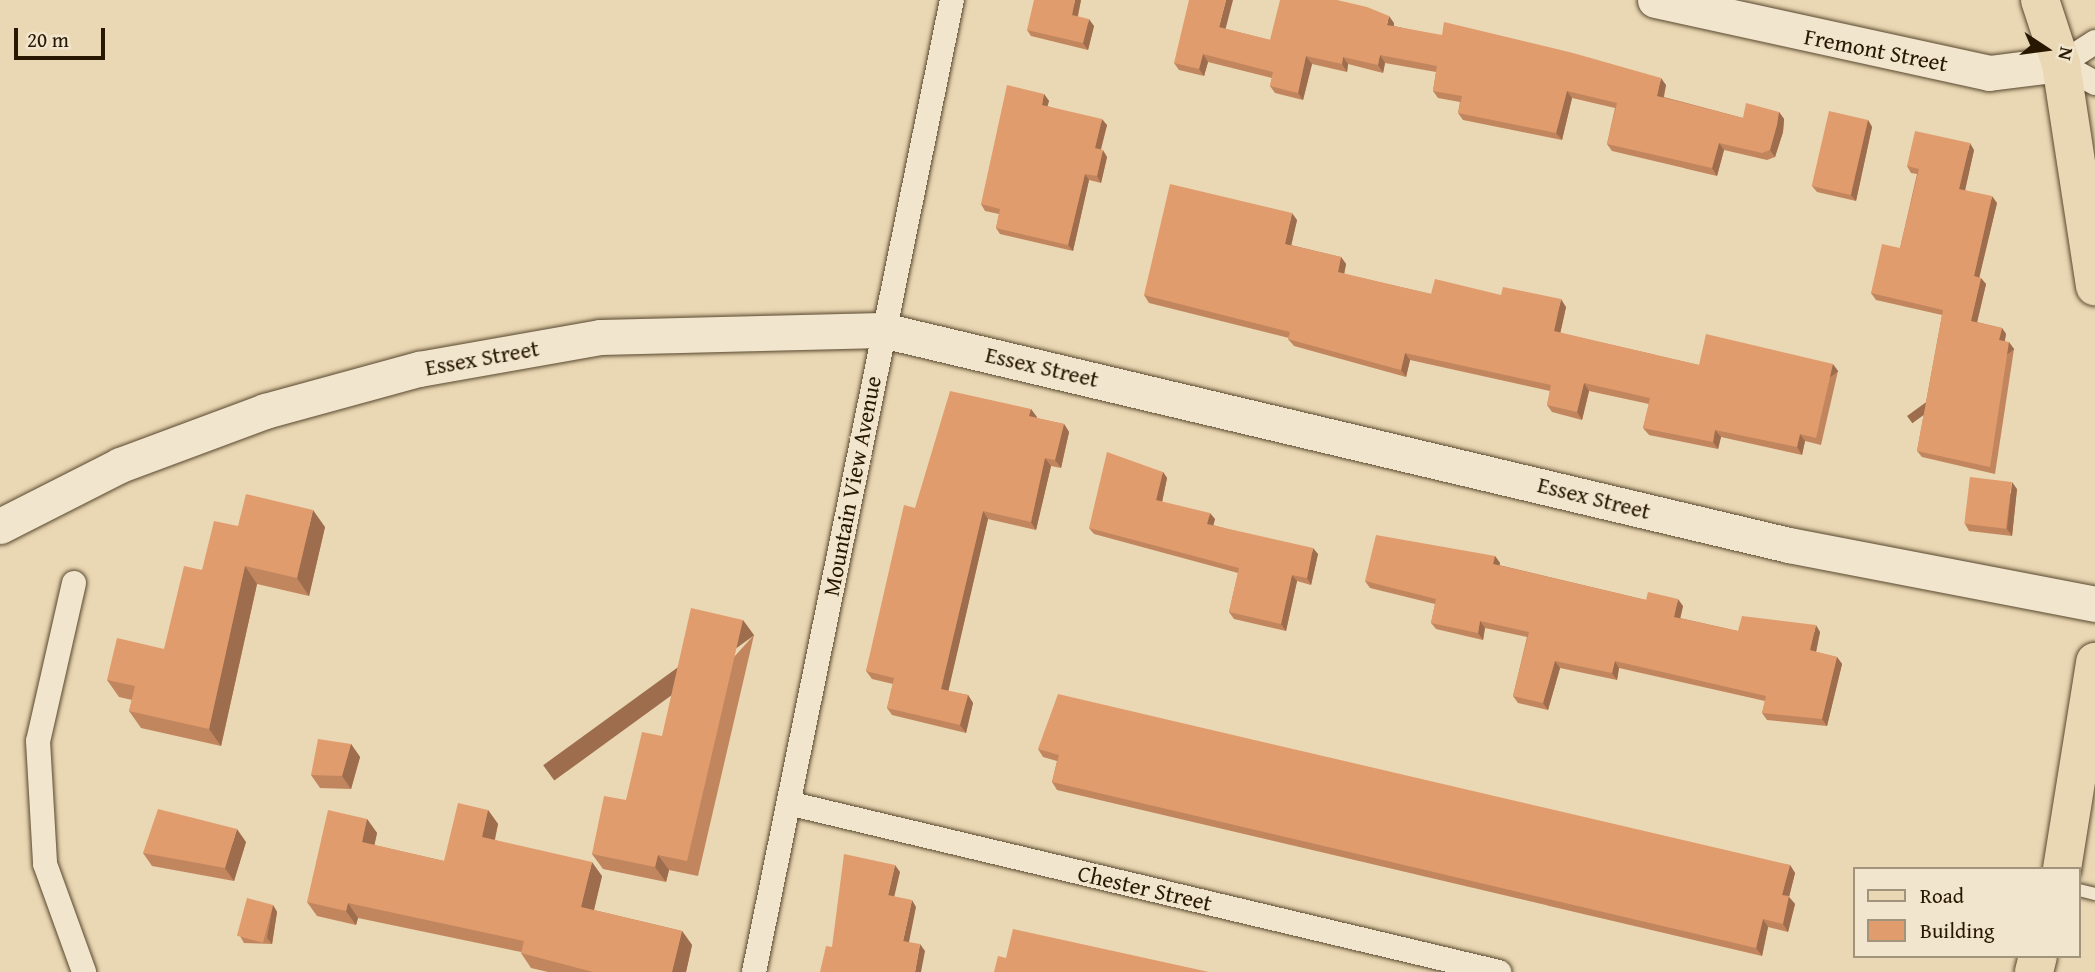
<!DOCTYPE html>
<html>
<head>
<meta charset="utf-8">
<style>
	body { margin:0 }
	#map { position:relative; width:2095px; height:972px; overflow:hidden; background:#ead7b3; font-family:"Gentium Book Plus",serif }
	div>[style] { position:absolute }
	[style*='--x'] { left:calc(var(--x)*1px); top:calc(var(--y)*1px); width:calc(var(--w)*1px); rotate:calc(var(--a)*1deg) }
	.roads { filter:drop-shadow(0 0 2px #58482e) drop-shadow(0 0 2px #58482e) }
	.lane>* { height:12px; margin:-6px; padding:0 6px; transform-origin:6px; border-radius:6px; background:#f1e5ce }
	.street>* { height:24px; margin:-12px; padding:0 12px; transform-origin:12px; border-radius:12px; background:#f1e5ce }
	.secondary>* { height:35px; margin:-17.5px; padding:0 17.5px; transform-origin:17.5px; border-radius:17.5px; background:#f1e5ce }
	.primary>* { height:38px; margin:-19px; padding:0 19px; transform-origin:19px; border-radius:19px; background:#ead7b3 }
	.wall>* { inset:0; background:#c2865f }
	.shaded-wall>* { inset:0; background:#9e6d4d; transform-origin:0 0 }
	.building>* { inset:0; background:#e19c6e; transform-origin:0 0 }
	span { translate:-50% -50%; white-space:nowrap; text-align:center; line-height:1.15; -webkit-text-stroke:6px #f1e5ce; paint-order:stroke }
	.street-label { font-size:23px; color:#281802 }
	.legend { position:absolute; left:1853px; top:867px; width:228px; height:91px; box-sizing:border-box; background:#f1e5ce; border:2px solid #a1937c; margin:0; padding:9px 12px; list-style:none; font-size:21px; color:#281802 }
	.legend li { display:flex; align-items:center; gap:14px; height:35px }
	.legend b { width:35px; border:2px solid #a1937c }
	.north { position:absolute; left:2011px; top:14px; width:70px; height:70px; -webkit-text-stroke:5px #f1e5ce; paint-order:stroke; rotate:103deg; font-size:19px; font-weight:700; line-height:28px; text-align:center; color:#281802 }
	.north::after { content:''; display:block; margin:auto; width:24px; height:32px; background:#281802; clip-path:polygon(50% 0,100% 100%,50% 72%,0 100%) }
	.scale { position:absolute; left:14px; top:28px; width:91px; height:32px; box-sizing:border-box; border:4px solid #281802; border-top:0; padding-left:9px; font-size:21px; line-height:24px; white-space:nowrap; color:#281802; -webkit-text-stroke:5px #f1e5ce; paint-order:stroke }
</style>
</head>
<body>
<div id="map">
	<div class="roads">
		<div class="lane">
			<div style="--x:2079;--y:890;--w:16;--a:14"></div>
		</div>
		<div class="street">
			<div style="--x:2095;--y:42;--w:40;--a:147.1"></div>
			<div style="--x:2061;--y:64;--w:39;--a:29"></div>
			<div style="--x:74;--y:583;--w:162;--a:102.8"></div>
			<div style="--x:38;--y:741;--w:123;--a:86.7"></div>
			<div style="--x:45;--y:864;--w:115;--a:70.1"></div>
			<div style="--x:792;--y:804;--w:727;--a:13.37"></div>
			<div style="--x:754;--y:972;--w:992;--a:-78.49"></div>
		</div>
		<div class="secondary">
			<div style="--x:1655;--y:0;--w:342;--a:12.3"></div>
			<div style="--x:1989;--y:73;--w:73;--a:-7.1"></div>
			<div style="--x:0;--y:526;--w:135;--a:-26.9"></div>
			<div style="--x:120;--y:465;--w:155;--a:-20.4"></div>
			<div style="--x:265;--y:411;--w:160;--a:-15.3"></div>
			<div style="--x:419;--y:369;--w:184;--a:-10"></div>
			<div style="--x:600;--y:337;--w:282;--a:-1.4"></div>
			<div style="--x:882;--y:330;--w:932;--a:13.34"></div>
			<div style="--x:1789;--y:545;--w:312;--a:10.9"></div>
		</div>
		<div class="primary">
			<div style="--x:2040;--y:0;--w:67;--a:71.8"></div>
			<div style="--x:2061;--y:64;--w:225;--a:81.3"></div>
			<div style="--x:2062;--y:869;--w:210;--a:-80.9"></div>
			<div style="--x:2034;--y:972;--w:16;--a:-76"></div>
		</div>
	</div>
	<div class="wall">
		<div style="clip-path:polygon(1081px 0,1078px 17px,1094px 26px,1088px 50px,1031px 36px,1027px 30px)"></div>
		<div style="clip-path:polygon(1394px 23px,1394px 26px,1666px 85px,1664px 97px,1743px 118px,1779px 112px,1784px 119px,1783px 132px,1775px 157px,1767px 160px,1724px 150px,1717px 176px,1612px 151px,1607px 144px,1615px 108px,1572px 98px,1562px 140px,1463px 120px,1458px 113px,1460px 102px,1438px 98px,1433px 91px,1436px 72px,1385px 63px,1383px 73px,1348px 64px,1347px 72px,1312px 64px,1303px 100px,1275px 93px,1270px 86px,1272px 78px,1208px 62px,1204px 76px,1179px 70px,1174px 63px,1226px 29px,1270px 40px)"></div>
		<div style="clip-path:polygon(1044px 94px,1049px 101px,1047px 106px,1107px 125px,1101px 150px,1107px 157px,1101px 183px,1089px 180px,1073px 251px,1000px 234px,996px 228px,999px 214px,985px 211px,981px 204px)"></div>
		<div style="clip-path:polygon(1868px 120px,1872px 127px,1856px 201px,1817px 192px,1812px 186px)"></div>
		<div style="clip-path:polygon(1974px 150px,1965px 190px,1997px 203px,1979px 277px,1986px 284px,1977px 322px,2002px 328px,2006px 334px,2005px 341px,2014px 349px,1995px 474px,1922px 457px,1917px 451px,1942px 315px,1876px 300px,1871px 293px,1900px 248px,1917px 174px,1911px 173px,1907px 166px)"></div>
		<div style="clip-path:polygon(1297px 220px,1291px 245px,1341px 257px,1346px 264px,1344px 274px,1431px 294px,1501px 295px,1566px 307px,1560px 333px,1699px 365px,1838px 371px,1821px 445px,1805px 441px,1802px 455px,1721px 437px,1718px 449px,1649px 435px,1643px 428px,1649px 404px,1589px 391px,1582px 420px,1552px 412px,1547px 405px,1550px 391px,1410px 360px,1406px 377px,1294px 346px,1288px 339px,1289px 338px,1149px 303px,1144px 295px)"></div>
		<div style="clip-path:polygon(1031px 409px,1036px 418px,1064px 424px,1069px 432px,1061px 468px,1051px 466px,1036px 530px,988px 519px,948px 691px,968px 695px,973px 703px,966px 733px,892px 715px,887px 708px,893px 684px,872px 679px,866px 671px,915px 508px)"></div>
		<div style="clip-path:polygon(1163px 472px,1167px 478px,1162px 502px,1215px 519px,1213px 525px,1318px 554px,1311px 585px,1297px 581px,1286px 631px,1234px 619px,1229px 612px,1238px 573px,1094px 534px,1089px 528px)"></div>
		<div style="clip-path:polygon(2017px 489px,2012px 536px,1969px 531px,1965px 524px)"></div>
		<div style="clip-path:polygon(238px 526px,325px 527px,309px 596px,257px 584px,221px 746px,141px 728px,129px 711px,132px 700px,119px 697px,107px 680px,164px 649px,202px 570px)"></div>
		<div style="clip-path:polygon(1495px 556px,1500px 563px,1499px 565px,1646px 600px,1683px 606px,1680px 618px,1738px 631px,1820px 632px,1816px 652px,1837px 657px,1842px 664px,1827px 726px,1767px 720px,1762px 713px,1765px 701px,1619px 668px,1617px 680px,1560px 668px,1548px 710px,1518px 703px,1513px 696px,1527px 637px,1485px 628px,1483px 640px,1436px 629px,1431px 623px,1435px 604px,1370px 588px,1365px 581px)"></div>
		<div style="clip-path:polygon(754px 635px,698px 876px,669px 870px,666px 882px,603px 869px,592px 854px,626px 800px,662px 736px)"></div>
		<div style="clip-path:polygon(351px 744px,360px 757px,351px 789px,320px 788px,311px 775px)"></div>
		<div style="clip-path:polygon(1038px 749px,1790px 865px,1795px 873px,1789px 897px,1795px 904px,1788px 932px,1768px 927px,1762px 956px,1057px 790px,1052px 782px,1057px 761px,1043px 757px)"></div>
		<div style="clip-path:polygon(488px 810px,498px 824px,495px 840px,602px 876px,594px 910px,682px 931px,692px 945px,686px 972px,548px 972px,531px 968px,521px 953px,521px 952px,358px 918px,356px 925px,317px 916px,307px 902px,367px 819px,377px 833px,374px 845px,444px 861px)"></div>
		<div style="clip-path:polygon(246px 842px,234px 881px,152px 866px,143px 853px)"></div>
		<div style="clip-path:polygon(273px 905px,277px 912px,272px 944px,244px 943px,240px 936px)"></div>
	</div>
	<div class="shaded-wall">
		<div style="clip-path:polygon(1075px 0,1081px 0,1076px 22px,1072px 15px)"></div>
		<div style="clip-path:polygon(1226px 0,1233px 0,1224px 35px,1219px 27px)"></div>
		<div style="clip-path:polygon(1389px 16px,1394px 23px,1392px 33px,1387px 25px)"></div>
		<div style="clip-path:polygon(1089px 19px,1094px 26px,1088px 50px,1083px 43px)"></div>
		<div style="clip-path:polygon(1203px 54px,1208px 62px,1204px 76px,1199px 69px)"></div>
		<div style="clip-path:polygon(1380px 55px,1385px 63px,1383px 73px,1378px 65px)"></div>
		<div style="clip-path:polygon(1306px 56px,1312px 64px,1303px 100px,1298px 93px)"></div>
		<div style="clip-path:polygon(1343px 57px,1348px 64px,1347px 72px,1342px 64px)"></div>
		<div style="clip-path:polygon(1661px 78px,1666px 85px,1662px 103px,1657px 96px)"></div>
		<div style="clip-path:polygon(1567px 91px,1572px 98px,1562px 140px,1556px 133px)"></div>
		<div style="clip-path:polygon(1044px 94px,1049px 101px,1046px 111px,1042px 105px)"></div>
		<div style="clip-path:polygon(1779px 112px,1784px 119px,1783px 132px,1775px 157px,1770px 150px)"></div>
		<div style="clip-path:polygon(1102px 119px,1107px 125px,1099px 155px,1095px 148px)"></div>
		<div style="clip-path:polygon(1868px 120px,1872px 127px,1856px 201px,1851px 195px)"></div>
		<div style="clip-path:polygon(1719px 143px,1724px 150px,1717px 176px,1712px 168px)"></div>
		<div style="clip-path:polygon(1970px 143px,1974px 150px,1964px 195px,1959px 189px)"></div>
		<div style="clip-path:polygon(1103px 150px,1107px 157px,1101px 183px,1097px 176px)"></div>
		<div style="clip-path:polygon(1085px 174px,1089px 180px,1073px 251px,1068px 245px)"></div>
		<div style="clip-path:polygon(1992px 196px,1997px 203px,1978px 283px,1974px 276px)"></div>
		<div style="clip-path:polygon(1292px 213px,1297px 220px,1290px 251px,1285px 244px)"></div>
		<div style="clip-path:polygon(1341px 257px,1346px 264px,1343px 280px,1338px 272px)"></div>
		<div style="clip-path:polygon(1981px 278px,1986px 284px,1976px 327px,1971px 321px)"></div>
		<div style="clip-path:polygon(1561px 299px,1566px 307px,1559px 339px,1554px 331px)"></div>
		<div style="clip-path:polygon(2002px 328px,2006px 334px,2003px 347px,1999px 340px)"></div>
		<div style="left:2009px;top:342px;width:9px;height:126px;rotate:54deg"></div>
		<div style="clip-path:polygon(1405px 353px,1410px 360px,1406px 377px,1401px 370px)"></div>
		<div style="left:1833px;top:364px;width:9px;height:76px;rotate:54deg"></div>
		<div style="clip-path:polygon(1584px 383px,1589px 391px,1582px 420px,1577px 412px)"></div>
		<div style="clip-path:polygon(1031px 409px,1037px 417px,1035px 424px,1029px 416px)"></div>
		<div style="clip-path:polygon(1064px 424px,1069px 432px,1061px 468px,1055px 460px)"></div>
		<div style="clip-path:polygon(1715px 430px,1721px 437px,1718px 449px,1713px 442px)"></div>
		<div style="clip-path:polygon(1800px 434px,1805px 441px,1802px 455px,1797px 447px)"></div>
		<div style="clip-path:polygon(1045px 458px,1051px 466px,1036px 530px,1031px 522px)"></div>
		<div style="clip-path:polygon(1163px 472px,1167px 478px,1161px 507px,1156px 500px)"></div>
		<div style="clip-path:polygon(2012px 482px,2017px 489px,2012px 536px,2007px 529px)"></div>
		<div style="clip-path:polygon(313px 510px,325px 527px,309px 596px,297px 578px)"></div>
		<div style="clip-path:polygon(983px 511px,988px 519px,947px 697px,941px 689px)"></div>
		<div style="clip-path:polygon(1210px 513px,1215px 519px,1212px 530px,1207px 524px)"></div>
		<div style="clip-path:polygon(1313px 548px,1318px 554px,1311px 585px,1307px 578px)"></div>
		<div style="clip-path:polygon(1495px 556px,1500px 563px,1498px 571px,1493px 564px)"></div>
		<div style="clip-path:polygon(245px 566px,257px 584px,221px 746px,209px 729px)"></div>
		<div style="clip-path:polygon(1292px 575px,1297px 581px,1286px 631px,1281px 624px)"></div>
		<div style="clip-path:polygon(1678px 599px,1683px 606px,1679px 624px,1674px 617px)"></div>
		<div style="left:743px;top:620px;width:19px;height:247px;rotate:54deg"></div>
		<div style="clip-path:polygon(1480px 621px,1485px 628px,1483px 640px,1478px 633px)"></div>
		<div style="clip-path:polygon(1816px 625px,1820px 632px,1815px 657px,1810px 650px)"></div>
		<div style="clip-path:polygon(1837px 657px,1842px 664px,1827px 726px,1822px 719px)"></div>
		<div style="clip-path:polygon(1555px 661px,1560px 668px,1548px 710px,1543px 703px)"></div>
		<div style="clip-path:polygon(1615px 661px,1619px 668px,1617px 680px,1612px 673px)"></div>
		<div style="clip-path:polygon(968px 695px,973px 703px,966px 733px,960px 725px)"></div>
		<div style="clip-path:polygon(351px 744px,360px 757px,351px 789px,342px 776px)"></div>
		<div style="clip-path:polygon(488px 810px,498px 824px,492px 851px,482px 837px)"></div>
		<div style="clip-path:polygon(367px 819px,377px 833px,372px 857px,362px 842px)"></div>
		<div style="clip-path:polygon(237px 829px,246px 842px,234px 881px,225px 868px)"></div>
		<div style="clip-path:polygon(658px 855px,669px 870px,666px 882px,655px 867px)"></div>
		<div style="clip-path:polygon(592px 862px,602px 876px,591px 922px,581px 907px)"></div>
		<div style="clip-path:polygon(895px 865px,900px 872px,893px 902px,888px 895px)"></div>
		<div style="clip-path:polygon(1790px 865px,1795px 873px,1789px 897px,1795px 904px,1788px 932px,1783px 924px,1782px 895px)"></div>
		<div style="clip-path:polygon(912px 900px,916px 907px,908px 947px,903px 941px)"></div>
		<div style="clip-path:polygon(348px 903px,358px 918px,356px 925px,346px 911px)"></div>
		<div style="clip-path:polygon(273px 905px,277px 912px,272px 944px,267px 938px)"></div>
		<div style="clip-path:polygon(1763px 919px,1768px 927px,1762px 956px,1756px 948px)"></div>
		<div style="clip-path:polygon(682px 931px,692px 945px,686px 972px,672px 972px)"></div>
		<div style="clip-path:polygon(920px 944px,925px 951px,921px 972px,915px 972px)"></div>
	</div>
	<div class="building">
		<div style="clip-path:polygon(1034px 0,1075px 0,1072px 15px,1089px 19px,1083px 43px,1027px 30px)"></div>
		<div style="clip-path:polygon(1189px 0,1226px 0,1219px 27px,1270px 40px,1280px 0,1337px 0,1367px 7px,1389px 16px,1387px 25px,1442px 35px,1444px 22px,1573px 53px,1661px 78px,1657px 96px,1743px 118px,1746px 103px,1779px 112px,1777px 125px,1770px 150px,1762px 153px,1719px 143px,1712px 168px,1607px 144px,1617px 103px,1567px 91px,1556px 133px,1458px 113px,1462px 96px,1433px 91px,1437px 66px,1380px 55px,1378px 65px,1343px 57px,1342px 64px,1306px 56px,1298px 93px,1270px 86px,1273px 72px,1203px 54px,1199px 69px,1174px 63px)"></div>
		<div style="clip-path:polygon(1007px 85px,1044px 94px,1042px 105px,1102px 119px,1095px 148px,1103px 150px,1097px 176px,1085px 174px,1068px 245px,996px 228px,1000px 209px,981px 204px)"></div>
		<div style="left:1829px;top:111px;width:40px;height:77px;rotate:13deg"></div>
		<div style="clip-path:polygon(1915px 131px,1970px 143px,1959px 189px,1992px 196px,1974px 276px,1981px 278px,1971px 321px,2002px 328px,1999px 340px,2009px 342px,1990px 467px,1917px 451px,1943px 310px,1871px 293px,1882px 244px,1900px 248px,1919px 169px,1907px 166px)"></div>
		<div style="clip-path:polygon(1170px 184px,1292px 213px,1285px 244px,1341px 257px,1338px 272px,1431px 294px,1435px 279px,1501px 295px,1503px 287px,1561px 299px,1554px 331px,1699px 365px,1706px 334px,1833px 364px,1816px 438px,1800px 434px,1797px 447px,1715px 430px,1713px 442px,1643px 428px,1650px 398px,1584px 383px,1577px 412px,1547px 405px,1551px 385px,1405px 353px,1401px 370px,1288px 339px,1290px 332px,1144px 295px)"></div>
		<div style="clip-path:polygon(950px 391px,1031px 409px,1029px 416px,1064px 424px,1055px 460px,1045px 458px,1031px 522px,983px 511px,941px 689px,968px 695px,960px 725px,887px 708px,894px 678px,866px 671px,904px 505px,915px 508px)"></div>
		<div style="clip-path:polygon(1107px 452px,1163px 472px,1156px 500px,1210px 513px,1207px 524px,1313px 548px,1307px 578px,1292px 575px,1281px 624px,1229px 612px,1239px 568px,1089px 528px)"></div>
		<div style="left:1970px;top:477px;width:42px;height:47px;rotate:7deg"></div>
		<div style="clip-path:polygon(246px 494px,313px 510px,297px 578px,245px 566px,209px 729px,129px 711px,135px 686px,107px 680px,117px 638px,164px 649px,184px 566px,202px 570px,214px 521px,238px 526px)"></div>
		<div style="clip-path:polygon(1376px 535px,1495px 556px,1493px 564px,1646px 600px,1648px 592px,1678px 599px,1674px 617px,1738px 631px,1742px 616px,1816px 625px,1810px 650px,1837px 657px,1822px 719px,1762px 713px,1766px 696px,1615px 661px,1612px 673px,1555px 661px,1543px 703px,1513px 696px,1529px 632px,1480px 621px,1478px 633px,1431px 623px,1436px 599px,1365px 581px)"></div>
		<div style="clip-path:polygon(691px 608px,743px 620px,687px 861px,658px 855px,655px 867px,592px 854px,604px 796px,626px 800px,642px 732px,662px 736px)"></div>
		<div style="clip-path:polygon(1058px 694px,1790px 865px,1782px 895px,1789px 896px,1783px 924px,1763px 919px,1756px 948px,1052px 782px,1059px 755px,1038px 749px)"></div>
		<div style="clip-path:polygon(318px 739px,351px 744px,342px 776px,311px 775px)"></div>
		<div style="clip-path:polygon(458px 803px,488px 810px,482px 837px,592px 862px,581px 907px,682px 931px,672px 972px,593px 972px,521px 953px,524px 941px,348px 903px,346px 911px,307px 902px,328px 810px,367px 819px,362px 842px,444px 861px)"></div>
		<div style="clip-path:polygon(158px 809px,237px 829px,225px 868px,143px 853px)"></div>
		<div style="clip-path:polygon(844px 854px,895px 865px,888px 895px,912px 900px,903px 941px,920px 944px,915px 972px,820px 972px,826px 946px,832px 947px)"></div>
		<div style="left:247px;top:898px;width:27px;height:39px;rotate:15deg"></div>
		<div style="clip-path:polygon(1013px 929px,1209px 972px,994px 972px,998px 956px,1006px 958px)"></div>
	</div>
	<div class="street-label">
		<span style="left:1876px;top:50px;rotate:11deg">Fremont Street</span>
		<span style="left:482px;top:358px;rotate:-10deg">Essex Street</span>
		<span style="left:1042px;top:367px;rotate:13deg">Essex Street</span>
		<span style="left:852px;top:486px;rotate:-79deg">Mountain View Avenue</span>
		<span style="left:1594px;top:498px;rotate:14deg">Essex Street</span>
		<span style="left:1145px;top:888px;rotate:13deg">Chester Street</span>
	</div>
	<ul class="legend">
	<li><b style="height:9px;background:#ead7b3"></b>Road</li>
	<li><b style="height:19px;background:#e19c6e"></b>Building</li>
	</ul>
	<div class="north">N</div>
	<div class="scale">20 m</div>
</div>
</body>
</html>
